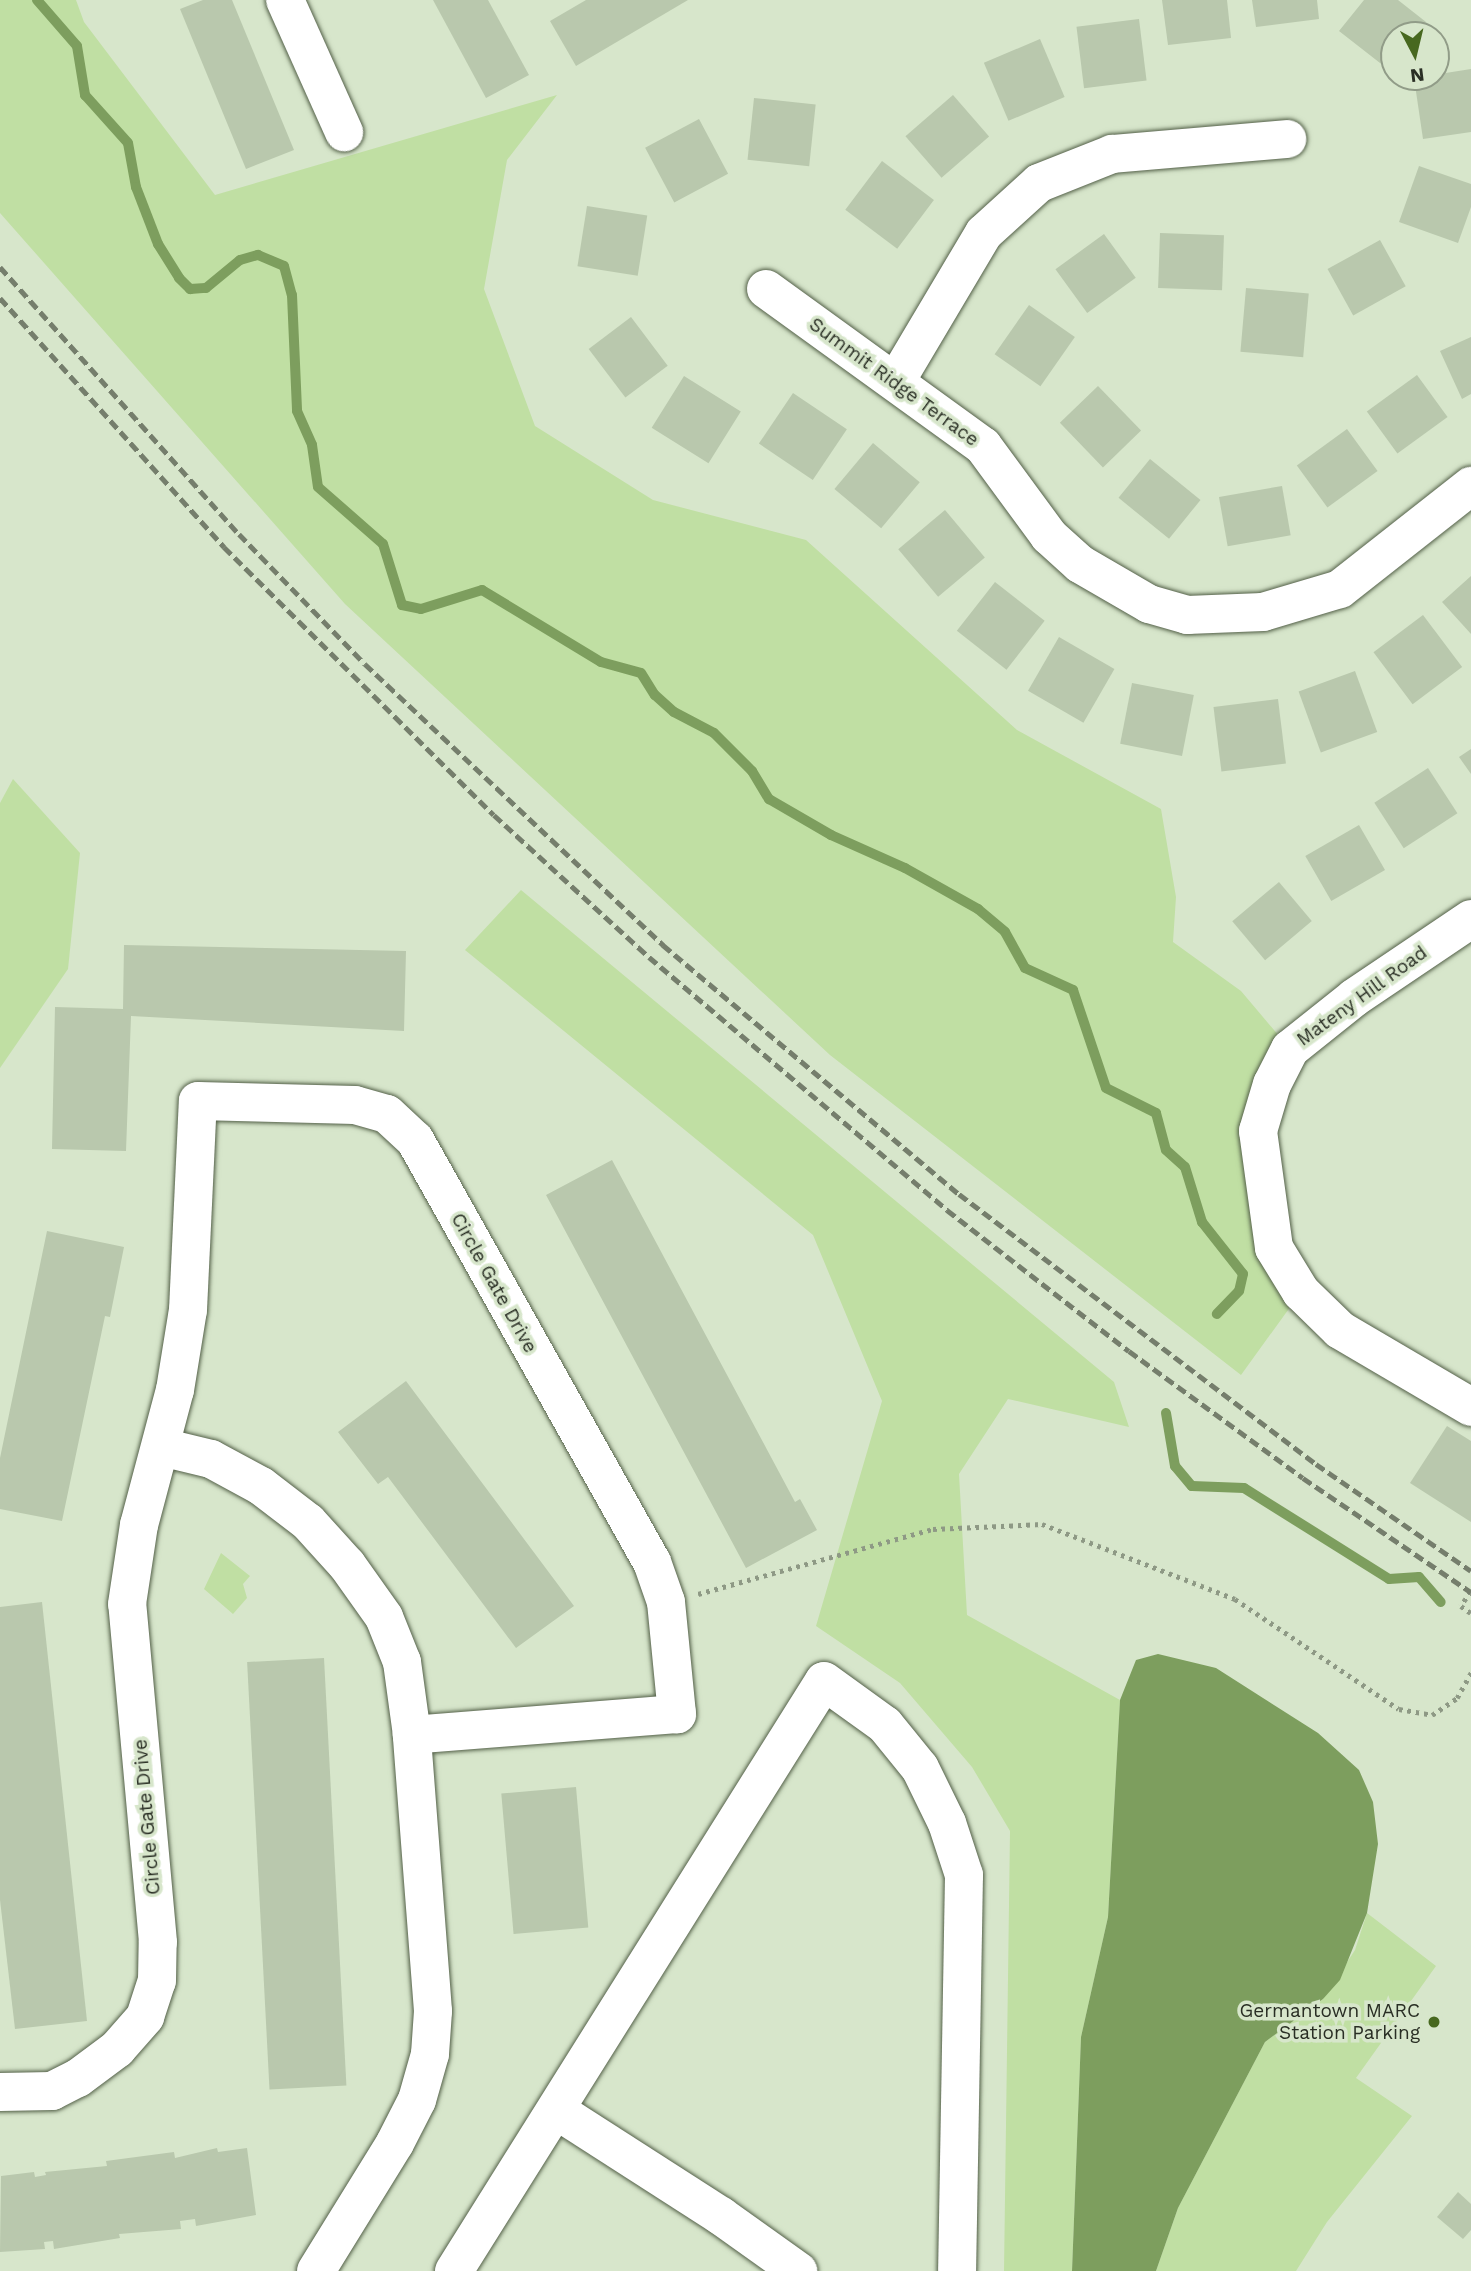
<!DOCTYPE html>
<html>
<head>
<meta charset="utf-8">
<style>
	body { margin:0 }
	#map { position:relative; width:1471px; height:2271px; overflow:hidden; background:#d7e6cb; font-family:"Work Sans",sans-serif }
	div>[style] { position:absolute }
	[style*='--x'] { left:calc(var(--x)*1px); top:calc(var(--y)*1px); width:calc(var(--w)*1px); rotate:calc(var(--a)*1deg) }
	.green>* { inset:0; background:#c0dfa3 }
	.water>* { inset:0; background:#7d9e5e }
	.stream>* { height:10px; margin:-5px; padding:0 5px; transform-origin:5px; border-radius:5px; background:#7d9e5e }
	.building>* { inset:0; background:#b9c8ad; transform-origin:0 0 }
	.path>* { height:4.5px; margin-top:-2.25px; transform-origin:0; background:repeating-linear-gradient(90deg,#8e9985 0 3.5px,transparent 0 8.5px) }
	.roads { filter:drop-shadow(0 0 2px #536048) drop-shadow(0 0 2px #536048) }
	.minor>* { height:38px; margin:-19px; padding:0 19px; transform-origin:19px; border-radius:19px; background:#fff }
	.rail>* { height:5px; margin-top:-2.5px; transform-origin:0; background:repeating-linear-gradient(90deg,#757e6c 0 10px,transparent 0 15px) }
	.dots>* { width:19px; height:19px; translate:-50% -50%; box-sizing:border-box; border:4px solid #d7e6cb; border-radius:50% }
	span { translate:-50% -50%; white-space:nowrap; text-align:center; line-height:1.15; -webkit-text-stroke:7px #d7e6cb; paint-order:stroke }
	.street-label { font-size:19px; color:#292e24 }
	.poi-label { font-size:19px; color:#292e24 }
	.right { translate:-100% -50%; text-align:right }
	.north { position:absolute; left:1380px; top:21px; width:70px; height:70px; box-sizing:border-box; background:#d7e6cb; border:2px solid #919c88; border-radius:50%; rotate:173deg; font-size:19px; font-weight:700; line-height:28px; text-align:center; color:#292e24 }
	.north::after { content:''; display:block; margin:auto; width:24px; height:32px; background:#47681f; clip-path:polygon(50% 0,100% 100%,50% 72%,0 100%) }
</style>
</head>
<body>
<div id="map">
	<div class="green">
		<div style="clip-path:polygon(0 0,76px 0,84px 22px,215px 195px,557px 95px,507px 160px,484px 289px,535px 426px,653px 500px,806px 540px,1017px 730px,1161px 809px,1176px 897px,1173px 942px,1241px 991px,1290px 1049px,1258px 1131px,1301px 1292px,1241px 1375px,830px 1055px,345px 604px,0 213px)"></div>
		<div style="clip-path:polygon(13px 779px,80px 853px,68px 969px,0 1068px,0 803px)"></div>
		<div style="clip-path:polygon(521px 890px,1114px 1382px,1129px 1427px,1008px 1399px,959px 1474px,967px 1615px,1120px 1700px,1108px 1917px,1081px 2037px,1072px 2271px,1004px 2271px,1010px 1831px,972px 1767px,900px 1683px,816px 1626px,882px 1401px,813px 1235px,465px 950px)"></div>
		<div style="clip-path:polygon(221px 1553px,250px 1576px,243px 1584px,247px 1598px,233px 1614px,204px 1589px)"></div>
		<div style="clip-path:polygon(1367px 1913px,1436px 1966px,1356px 2078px,1412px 2116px,1327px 2222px,1296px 2271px,1156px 2271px,1178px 2208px,1265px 2042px,1323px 1999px,1355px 1950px)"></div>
	</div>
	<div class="water">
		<div style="clip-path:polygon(1158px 1654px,1216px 1668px,1318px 1733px,1359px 1770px,1373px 1802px,1378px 1844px,1367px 1913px,1340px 1980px,1323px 1999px,1265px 2042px,1178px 2208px,1156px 2271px,1072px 2271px,1081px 2037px,1108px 1917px,1120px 1700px,1136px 1660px)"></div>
	</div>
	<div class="stream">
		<div style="--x:37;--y:0;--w:61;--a:49"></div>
		<div style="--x:77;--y:46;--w:50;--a:80.7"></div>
		<div style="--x:85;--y:95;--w:64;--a:48.1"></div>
		<div style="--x:128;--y:143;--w:45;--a:79.7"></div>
		<div style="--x:136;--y:187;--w:61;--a:68.9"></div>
		<div style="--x:158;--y:244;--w:40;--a:58"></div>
		<div style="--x:179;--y:278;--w:16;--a:45"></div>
		<div style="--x:190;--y:289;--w:16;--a:-4"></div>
		<div style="--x:206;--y:288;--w:44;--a:-39.5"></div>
		<div style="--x:240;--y:260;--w:19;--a:-16"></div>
		<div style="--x:258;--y:255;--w:28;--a:23"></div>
		<div style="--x:284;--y:266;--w:30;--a:75"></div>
		<div style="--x:292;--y:295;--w:116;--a:87.5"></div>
		<div style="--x:297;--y:411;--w:37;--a:66"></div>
		<div style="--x:312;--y:445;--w:42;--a:81.9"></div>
		<div style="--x:318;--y:487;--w:86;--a:41.2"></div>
		<div style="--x:383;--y:544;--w:64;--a:72.7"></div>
		<div style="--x:402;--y:605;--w:19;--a:12"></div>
		<div style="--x:421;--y:609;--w:64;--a:-17.3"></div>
		<div style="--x:482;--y:590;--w:139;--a:31.2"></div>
		<div style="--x:601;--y:662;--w:41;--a:15.4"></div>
		<div style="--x:641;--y:673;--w:26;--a:58"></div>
		<div style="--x:655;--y:695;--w:25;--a:42"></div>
		<div style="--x:674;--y:712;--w:45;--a:27.7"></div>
		<div style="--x:714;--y:733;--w:54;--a:45"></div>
		<div style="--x:752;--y:771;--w:33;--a:59"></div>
		<div style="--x:769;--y:799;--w:72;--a:30.1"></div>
		<div style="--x:831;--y:835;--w:81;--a:24"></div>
		<div style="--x:905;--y:868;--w:84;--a:29.3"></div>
		<div style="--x:978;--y:909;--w:35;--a:40"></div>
		<div style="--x:1005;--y:932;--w:41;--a:60.9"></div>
		<div style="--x:1025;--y:968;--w:53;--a:24.6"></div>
		<div style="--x:1073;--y:990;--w:103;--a:71.4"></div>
		<div style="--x:1106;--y:1088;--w:56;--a:26.6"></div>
		<div style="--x:1156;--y:1113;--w:38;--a:75"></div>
		<div style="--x:1166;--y:1150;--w:25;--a:42"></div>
		<div style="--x:1185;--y:1167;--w:58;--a:72.8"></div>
		<div style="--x:1202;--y:1222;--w:66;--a:51.7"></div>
		<div style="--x:1243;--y:1274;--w:17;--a:103"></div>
		<div style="--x:1239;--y:1291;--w:32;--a:134"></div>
		<div style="--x:1166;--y:1413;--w:54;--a:80.4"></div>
		<div style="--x:1175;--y:1466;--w:26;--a:50"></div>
		<div style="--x:1192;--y:1486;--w:52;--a:2.2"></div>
		<div style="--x:1244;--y:1488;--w:171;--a:32.1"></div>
		<div style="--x:1389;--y:1579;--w:30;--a:-4"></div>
		<div style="--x:1419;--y:1577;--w:33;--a:49"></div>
	</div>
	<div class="building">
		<div style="clip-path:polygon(203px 0,232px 0,294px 150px,246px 169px,180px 9px)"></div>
		<div style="clip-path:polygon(433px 0,488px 0,529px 75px,486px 98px)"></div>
		<div style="clip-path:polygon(586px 0,688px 0,576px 66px,550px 21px)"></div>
		<div style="clip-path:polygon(1162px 0,1227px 0,1231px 38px,1168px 45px)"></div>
		<div style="clip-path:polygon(1252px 0,1317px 0,1319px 19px,1256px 27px)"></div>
		<div style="clip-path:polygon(1364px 0,1398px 0,1426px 22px,1416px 35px,1394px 35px,1394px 64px,1389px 70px,1339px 31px)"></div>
		<div style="left:1139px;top:19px;width:62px;height:63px;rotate:83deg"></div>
		<div style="left:1040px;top:39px;width:63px;height:61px;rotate:67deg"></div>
		<div style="clip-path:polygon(1471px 69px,1471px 132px,1423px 139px,1414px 78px)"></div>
		<div style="left:953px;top:95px;width:55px;height:63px;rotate:49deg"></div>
		<div style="left:754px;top:98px;width:62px;height:62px;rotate:6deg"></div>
		<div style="left:699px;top:119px;width:62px;height:61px;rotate:62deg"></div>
		<div style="left:882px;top:161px;width:65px;height:61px;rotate:37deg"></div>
		<div style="clip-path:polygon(1419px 166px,1471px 184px,1471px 207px,1458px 243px,1399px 222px)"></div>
		<div style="left:587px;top:206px;width:61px;height:61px;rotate:9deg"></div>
		<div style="left:1160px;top:233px;width:64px;height:55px;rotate:2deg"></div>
		<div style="left:1104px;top:234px;width:54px;height:60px;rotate:54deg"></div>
		<div style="left:1380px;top:240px;width:53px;height:60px;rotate:61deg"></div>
		<div style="left:1246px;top:288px;width:63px;height:64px;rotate:5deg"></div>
		<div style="left:1029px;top:305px;width:56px;height:60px;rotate:35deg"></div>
		<div style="left:631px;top:317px;width:61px;height:53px;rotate:53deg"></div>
		<div style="clip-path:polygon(1471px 337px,1471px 394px,1462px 399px,1440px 351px)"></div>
		<div style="left:1417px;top:375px;width:52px;height:62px;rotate:54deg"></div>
		<div style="left:684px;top:376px;width:67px;height:61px;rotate:32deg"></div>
		<div style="left:1098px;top:386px;width:62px;height:53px;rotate:46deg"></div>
		<div style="left:793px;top:393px;width:65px;height:61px;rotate:34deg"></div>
		<div style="left:1347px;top:429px;width:52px;height:62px;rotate:54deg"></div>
		<div style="left:873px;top:443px;width:61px;height:60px;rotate:40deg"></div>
		<div style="left:1150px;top:459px;width:65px;height:50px;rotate:39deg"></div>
		<div style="left:1282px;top:486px;width:50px;height:64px;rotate:80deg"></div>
		<div style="left:945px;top:510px;width:62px;height:61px;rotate:50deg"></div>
		<div style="clip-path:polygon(1471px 576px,1471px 634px,1442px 602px)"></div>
		<div style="left:995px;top:582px;width:63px;height:62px;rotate:38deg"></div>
		<div style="left:1423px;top:615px;width:65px;height:62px;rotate:53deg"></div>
		<div style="left:1059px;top:637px;width:64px;height:62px;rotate:30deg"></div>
		<div style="left:1355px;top:671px;width:65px;height:60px;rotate:70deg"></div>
		<div style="left:1132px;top:683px;width:63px;height:62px;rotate:11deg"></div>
		<div style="left:1278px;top:699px;width:65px;height:65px;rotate:83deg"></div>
		<div style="clip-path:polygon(1471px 749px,1471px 774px,1459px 757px)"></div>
		<div style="left:1428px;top:768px;width:54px;height:64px;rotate:57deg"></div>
		<div style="left:1359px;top:825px;width:52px;height:62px;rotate:60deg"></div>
		<div style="left:1279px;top:882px;width:51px;height:61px;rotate:50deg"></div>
		<div style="clip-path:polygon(124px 945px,406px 951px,404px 1031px,131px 1016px,126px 1151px,52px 1149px,55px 1007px,123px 1009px)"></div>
		<div style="clip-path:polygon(612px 1160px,795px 1502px,800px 1499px,817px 1530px,746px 1568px,546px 1195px)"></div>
		<div style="clip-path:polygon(47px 1231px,124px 1247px,110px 1317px,105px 1316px,62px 1521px,0 1509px,0 1458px)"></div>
		<div style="clip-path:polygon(406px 1381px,574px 1606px,516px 1648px,388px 1477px,378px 1484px,338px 1432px)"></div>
		<div style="clip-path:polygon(1447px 1426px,1471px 1441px,1471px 1522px,1410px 1483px)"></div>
		<div style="clip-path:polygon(42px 1602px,87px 2021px,15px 2029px,0 1900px,0 1607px)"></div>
		<div style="left:324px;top:1658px;width:428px;height:77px;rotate:87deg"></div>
		<div style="left:576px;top:1787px;width:141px;height:75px;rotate:85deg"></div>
		<div style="clip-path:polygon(217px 2148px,218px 2152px,247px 2148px,256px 2215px,196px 2226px,195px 2219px,180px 2221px,181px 2229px,119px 2234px,120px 2238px,54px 2249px,53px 2241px,44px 2242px,45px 2249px,0 2252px,1px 2176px,34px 2172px,35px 2177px,46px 2175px,45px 2172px,107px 2166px,106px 2161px,174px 2152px,175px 2158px)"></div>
		<div style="clip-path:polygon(1458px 2192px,1471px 2204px,1471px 2230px,1463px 2239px,1437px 2217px)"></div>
	</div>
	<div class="path">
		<div style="--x:1471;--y:1592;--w:17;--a:126"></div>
		<div style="--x:1461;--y:1606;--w:12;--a:35"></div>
		<div style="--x:698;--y:1594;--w:244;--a:-15.5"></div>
		<div style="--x:933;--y:1529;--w:109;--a:-2.6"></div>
		<div style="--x:1042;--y:1524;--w:207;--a:21.2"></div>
		<div style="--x:1235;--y:1599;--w:197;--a:33.9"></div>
		<div style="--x:1399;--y:1709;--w:34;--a:10"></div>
		<div style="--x:1432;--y:1715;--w:30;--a:-34"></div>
		<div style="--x:1457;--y:1698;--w:29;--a:-61"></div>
	</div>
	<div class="roads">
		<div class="minor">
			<div style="--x:285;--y:0;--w:145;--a:65.9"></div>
			<div style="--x:766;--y:289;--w:268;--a:35.9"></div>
			<div style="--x:983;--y:446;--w:112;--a:53.7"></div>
			<div style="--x:1049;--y:536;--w:42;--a:42.1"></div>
			<div style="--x:1080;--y:564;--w:80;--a:30.1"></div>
			<div style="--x:1149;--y:604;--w:40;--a:16"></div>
			<div style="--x:1187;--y:615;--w:76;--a:-2.3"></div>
			<div style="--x:1263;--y:612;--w:80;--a:-16.6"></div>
			<div style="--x:1340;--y:589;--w:167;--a:-38.2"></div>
			<div style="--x:896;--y:381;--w:172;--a:-59.3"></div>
			<div style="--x:984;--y:233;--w:74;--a:-42.3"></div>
			<div style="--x:1039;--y:183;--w:79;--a:-21.7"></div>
			<div style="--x:1112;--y:154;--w:176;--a:-4.9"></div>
			<div style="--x:1471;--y:919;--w:141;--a:146"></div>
			<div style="--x:1354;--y:998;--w:82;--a:141.4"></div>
			<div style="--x:1290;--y:1049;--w:39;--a:117"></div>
			<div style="--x:1272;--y:1084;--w:49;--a:106.6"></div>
			<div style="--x:1258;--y:1131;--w:118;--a:82.2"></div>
			<div style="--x:1274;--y:1248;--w:52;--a:58.5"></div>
			<div style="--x:1301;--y:1292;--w:54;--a:44.3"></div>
			<div style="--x:1340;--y:1330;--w:152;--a:30.4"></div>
			<div style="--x:0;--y:2092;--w:52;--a:-1.1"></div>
			<div style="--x:52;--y:2091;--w:29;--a:-27"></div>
			<div style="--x:78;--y:2078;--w:49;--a:-36.6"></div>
			<div style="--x:117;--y:2049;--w:43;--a:-48.8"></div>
			<div style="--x:145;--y:2017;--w:38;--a:-72"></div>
			<div style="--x:157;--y:1981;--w:39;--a:-89"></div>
			<div style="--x:158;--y:1942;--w:339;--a:-95.2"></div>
			<div style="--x:127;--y:1604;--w:80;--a:-81.4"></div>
			<div style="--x:139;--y:1525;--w:140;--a:-75.1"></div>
			<div style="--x:175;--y:1390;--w:81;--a:-80.8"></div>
			<div style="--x:188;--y:1310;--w:209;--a:-87.3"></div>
			<div style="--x:198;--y:1101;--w:157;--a:1.5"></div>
			<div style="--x:355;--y:1105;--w:33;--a:16"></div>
			<div style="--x:387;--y:1114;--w:38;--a:43"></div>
			<div style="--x:415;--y:1140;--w:484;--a:60.7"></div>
			<div style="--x:652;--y:1562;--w:42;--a:70.7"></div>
			<div style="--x:666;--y:1602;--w:113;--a:84.4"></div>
			<div style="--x:677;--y:1714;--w:266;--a:175.5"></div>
			<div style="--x:412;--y:1735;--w:74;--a:-97.8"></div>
			<div style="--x:402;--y:1662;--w:48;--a:-111.8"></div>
			<div style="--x:384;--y:1617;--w:64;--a:-125.4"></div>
			<div style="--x:347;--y:1565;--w:58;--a:-132.2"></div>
			<div style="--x:308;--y:1522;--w:59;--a:-142.5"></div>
			<div style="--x:261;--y:1486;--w:57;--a:-151.6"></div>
			<div style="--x:211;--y:1459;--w:51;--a:-166.5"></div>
			<div style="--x:556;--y:2110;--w:196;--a:32.7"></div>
			<div style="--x:721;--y:2216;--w:95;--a:35.5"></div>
			<div style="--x:316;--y:2271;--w:150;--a:-58.3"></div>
			<div style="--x:395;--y:2143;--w:48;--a:-62.9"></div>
			<div style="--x:417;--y:2100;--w:48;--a:-74.2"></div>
			<div style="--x:430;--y:2054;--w:43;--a:-86"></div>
			<div style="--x:433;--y:2011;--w:277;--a:-94.4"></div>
			<div style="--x:454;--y:2271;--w:696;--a:-57.91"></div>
			<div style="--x:824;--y:1681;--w:75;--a:35.8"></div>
			<div style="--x:885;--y:1725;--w:55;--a:50.9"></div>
			<div style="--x:920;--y:1768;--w:61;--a:63.9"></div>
			<div style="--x:947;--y:1823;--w:55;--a:71.9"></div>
			<div style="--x:964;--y:1875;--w:396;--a:91"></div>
		</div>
	</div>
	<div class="rail">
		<div style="--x:0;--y:267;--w:358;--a:48.2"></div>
		<div style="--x:239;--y:534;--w:181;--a:45.9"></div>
		<div style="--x:365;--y:664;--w:410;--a:43.3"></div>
		<div style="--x:663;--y:945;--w:387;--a:40.1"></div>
		<div style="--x:959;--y:1194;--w:448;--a:37.1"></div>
		<div style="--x:1316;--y:1464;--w:188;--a:34.6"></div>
		<div style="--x:0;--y:298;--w:335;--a:48"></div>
		<div style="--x:224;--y:547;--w:380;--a:44.8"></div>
		<div style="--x:494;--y:815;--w:210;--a:42.5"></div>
		<div style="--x:649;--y:957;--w:391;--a:40.3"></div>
		<div style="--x:947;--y:1210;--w:230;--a:37.8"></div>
		<div style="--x:1129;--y:1351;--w:215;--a:36.1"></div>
		<div style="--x:1303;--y:1478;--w:203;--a:34.2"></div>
	</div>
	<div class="dots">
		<div style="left:1434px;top:2022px;background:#47681f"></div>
	</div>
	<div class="street-label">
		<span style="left:894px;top:382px;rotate:36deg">Summit Ridge Terrace</span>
		<span style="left:1362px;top:996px;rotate:-36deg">Mateny Hill Road</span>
		<span style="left:494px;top:1283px;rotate:61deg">Circle Gate Drive</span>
		<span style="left:147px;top:1817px;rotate:-95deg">Circle Gate Drive</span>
	</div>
	<div class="poi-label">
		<span class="right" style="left:1420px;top:2022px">Germantown MARC<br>Station Parking</span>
	</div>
	<div class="north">N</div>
</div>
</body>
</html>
